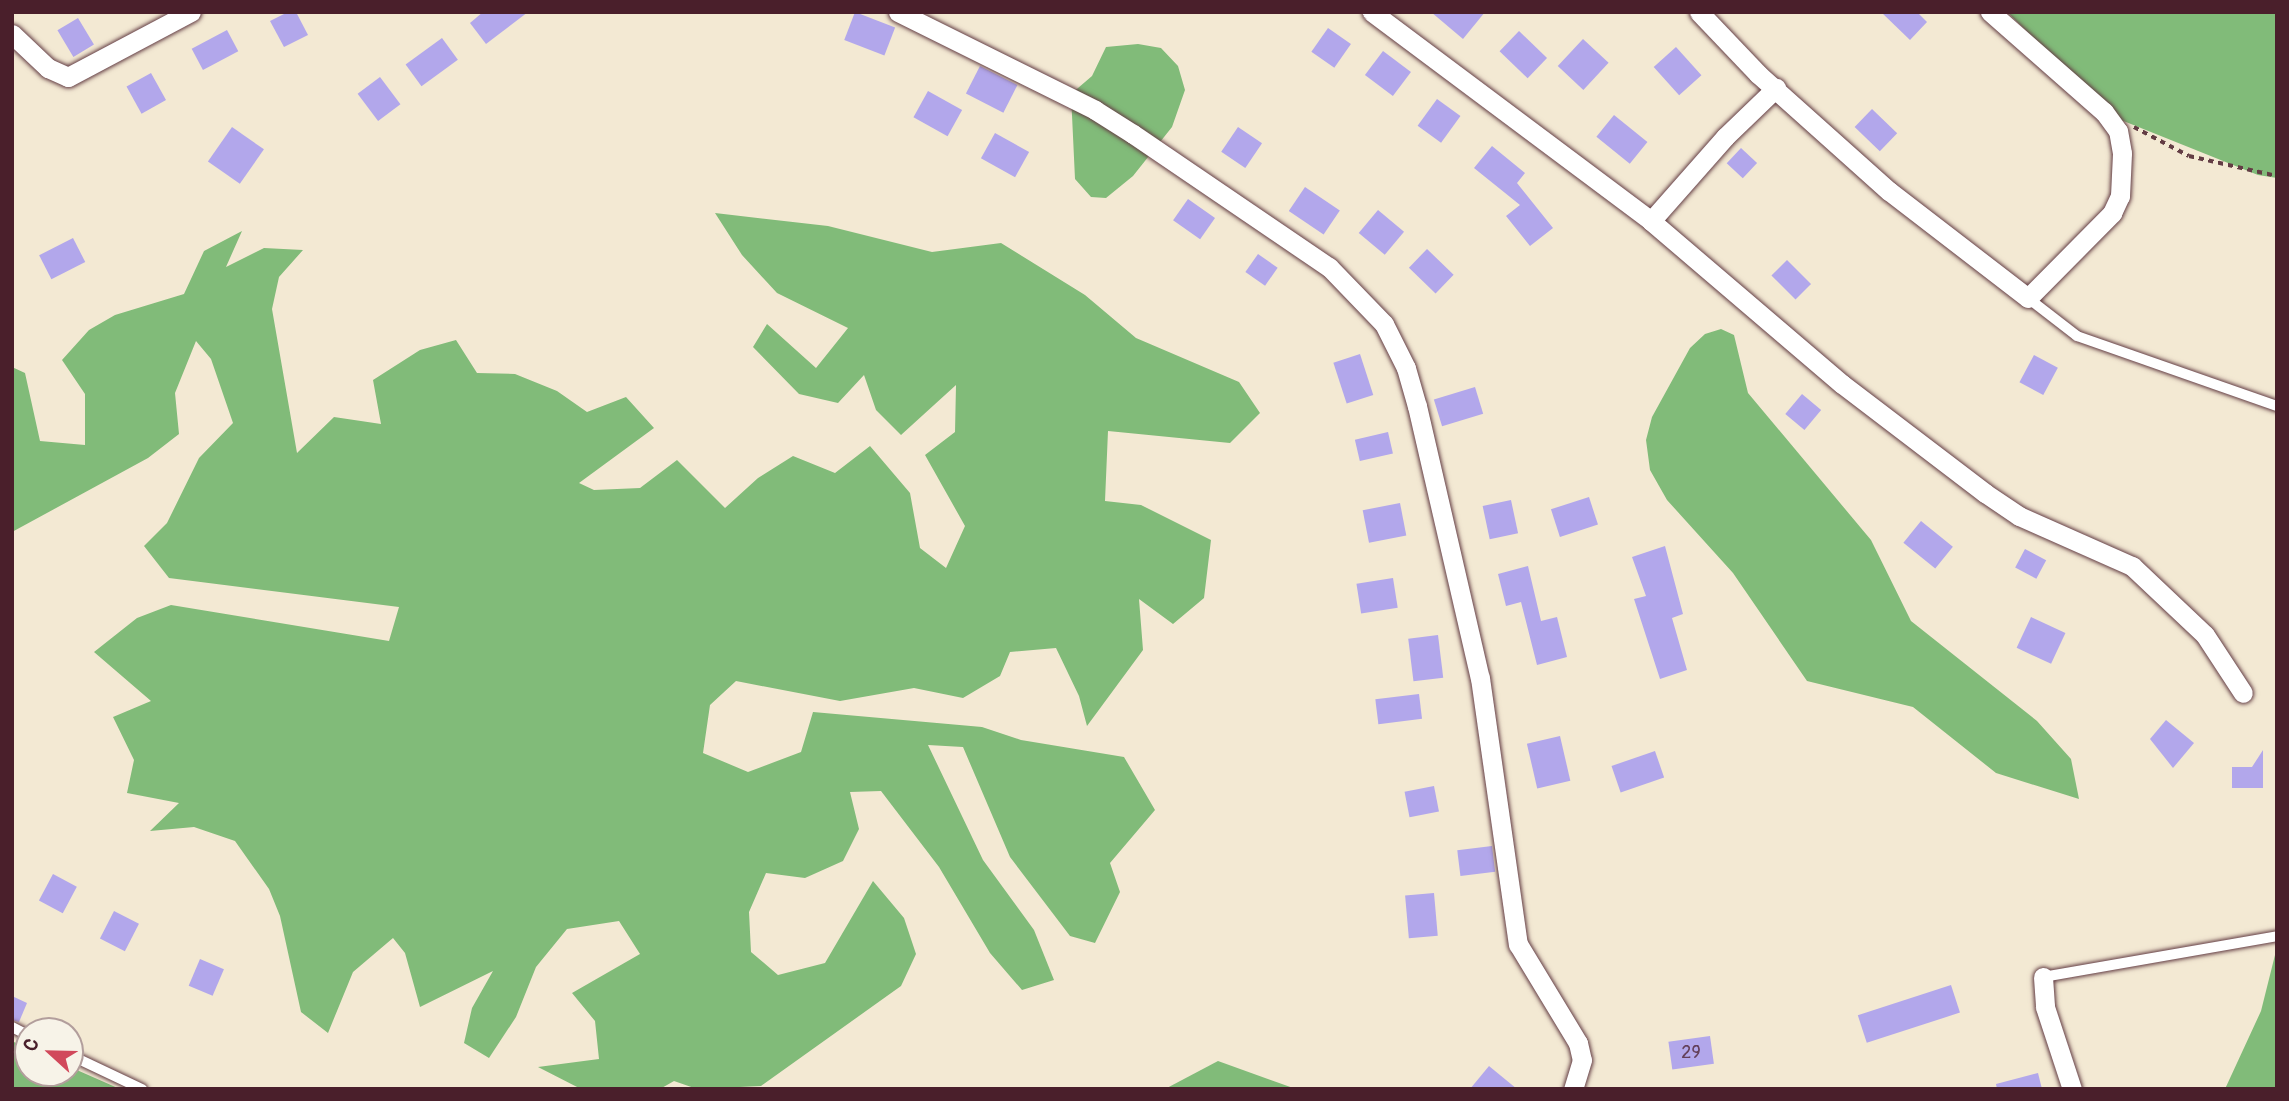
<!DOCTYPE html>
<html>
<head>
<meta charset="utf-8">
<style>
	body { margin:0 }
	#map { position:relative; width:2289px; height:1101px; overflow:hidden; background:#f3e9d3; font-family:Pangolin,sans-serif }
	div>[style] { position:absolute }
	[style*='--x'] { left:calc(var(--x)*1px); top:calc(var(--y)*1px); width:calc(var(--w)*1px); rotate:calc(var(--a)*1deg) }
	.forest>* { inset:0; background:#81bb79 }
	.building>* { inset:0; background:#b2a7eb; transform-origin:0 0 }
	.path>* { height:3.5px; margin-top:-1.75px; transform-origin:0; background:repeating-linear-gradient(90deg,#633d44 0 5px,transparent 0 10px) }
	.roads { filter:drop-shadow(0 0 2px #633d44) drop-shadow(0 0 2px #633d44) }
	.service>* { height:10px; margin:-5px; padding:0 5px; transform-origin:5px; border-radius:5px; background:#fff }
	.minor>* { height:19px; margin:-9.5px; padding:0 9.5px; transform-origin:9.5px; border-radius:9.5px; background:#fff }
	span { translate:-50% -50%; white-space:nowrap; text-align:center; line-height:1.15; -webkit-text-stroke:5px #f7f3e8; paint-order:stroke }
	.number-label { font-size:18px; color:#64415b }
	.number-label span { -webkit-text-stroke-width:0 }
	.frame { position:absolute; inset:0; border:14px solid #4a1f2b; pointer-events:none }
	.north { position:absolute; left:14px; top:1017px; width:70px; height:70px; box-sizing:border-box; background:#f7f3e8; border:2px solid #b29e9c; border-radius:50%; rotate:292deg; font-size:19px; font-weight:700; line-height:28px; text-align:center; color:#4a1f2b }
	.north::after { content:''; display:block; margin:auto; width:24px; height:32px; background:#d1495b; clip-path:polygon(50% 0,100% 100%,50% 72%,0 100%) }
</style>
</head>
<body>
<div id="map">
	<div class="forest">
		<div style="clip-path:polygon(2007px 12px,2277px 12px,2277px 178px,2258px 175px,2116px 118px)"></div>
		<div style="clip-path:polygon(1138px 44px,1161px 48px,1178px 66px,1185px 90px,1172px 127px,1133px 176px,1106px 198px,1091px 197px,1075px 179px,1071px 94px,1092px 76px,1106px 47px)"></div>
		<div style="clip-path:polygon(715px 213px,828px 226px,932px 252px,1001px 243px,1085px 295px,1136px 338px,1239px 382px,1260px 413px,1230px 443px,1108px 431px,1105px 501px,1141px 505px,1211px 540px,1204px 598px,1173px 624px,1139px 599px,1143px 650px,1087px 726px,1079px 696px,1056px 648px,1010px 652px,1000px 676px,963px 698px,914px 688px,840px 701px,736px 681px,710px 705px,703px 753px,748px 772px,801px 752px,813px 712px,982px 727px,1021px 740px,1124px 757px,1155px 810px,1110px 863px,1120px 892px,1095px 943px,1070px 936px,1010px 857px,963px 747px,928px 745px,983px 860px,1034px 930px,1054px 980px,1022px 990px,990px 953px,939px 867px,881px 791px,850px 792px,859px 829px,843px 861px,805px 878px,766px 873px,749px 912px,751px 952px,778px 975px,825px 963px,873px 881px,904px 918px,916px 954px,901px 986px,761px 1086px,697px 1089px,674px 1081px,660px 1089px,581px 1089px,538px 1067px,599px 1059px,595px 1021px,572px 993px,640px 954px,619px 921px,567px 929px,536px 967px,516px 1017px,489px 1058px,464px 1043px,472px 1008px,493px 971px,420px 1007px,405px 953px,393px 938px,353px 972px,328px 1033px,301px 1012px,280px 916px,269px 889px,235px 841px,194px 827px,150px 831px,179px 803px,127px 793px,134px 760px,113px 717px,151px 701px,94px 652px,137px 618px,171px 605px,389px 641px,399px 607px,169px 578px,144px 546px,167px 523px,199px 458px,233px 423px,211px 359px,196px 341px,175px 393px,179px 434px,148px 458px,12px 532px,12px 367px,25px 373px,40px 441px,85px 445px,85px 394px,62px 360px,89px 330px,115px 315px,184px 294px,204px 251px,242px 231px,226px 267px,264px 248px,303px 250px,279px 277px,272px 309px,297px 453px,334px 417px,381px 424px,373px 380px,420px 350px,456px 340px,477px 373px,515px 374px,557px 391px,587px 412px,626px 397px,654px 428px,579px 483px,594px 490px,640px 488px,677px 460px,725px 508px,758px 478px,793px 456px,835px 473px,870px 446px,910px 493px,920px 548px,946px 568px,965px 526px,925px 455px,955px 432px,956px 385px,901px 435px,876px 410px,864px 375px,838px 403px,799px 394px,753px 347px,767px 324px,816px 368px,848px 328px,777px 293px,742px 255px)"></div>
		<div style="clip-path:polygon(1721px 329px,1734px 335px,1748px 393px,1871px 540px,1911px 621px,2037px 721px,2071px 759px,2079px 799px,1996px 773px,1913px 707px,1807px 681px,1733px 573px,1667px 500px,1650px 470px,1646px 440px,1652px 417px,1690px 348px,1705px 334px)"></div>
		<div style="clip-path:polygon(2277px 947px,2277px 1089px,2225px 1089px,2261px 1011px)"></div>
		<div style="clip-path:polygon(12px 1041px,28px 1049px,28px 1073px,70px 1073px,70px 1067px,120px 1089px,12px 1089px)"></div>
		<div style="clip-path:polygon(1218px 1061px,1296px 1089px,1165px 1089px)"></div>
	</div>
	<div class="building">
		<div style="clip-path:polygon(288px 12px,296px 12px,308px 35px,284px 47px,270px 21px)"></div>
		<div style="clip-path:polygon(483px 12px,528px 12px,486px 44px,470px 23px)"></div>
		<div style="left:855px;top:12px;width:43px;height:30px;rotate:21deg"></div>
		<div style="clip-path:polygon(1431px 12px,1485px 12px,1463px 39px)"></div>
		<div style="clip-path:polygon(1881px 12px,1917px 12px,1927px 22px,1910px 40px)"></div>
		<div style="left:78px;top:18px;width:31px;height:24px;rotate:59deg"></div>
		<div style="left:1328px;top:28px;width:28px;height:29px;rotate:35deg"></div>
		<div style="left:227px;top:30px;width:24px;height:40px;rotate:62deg"></div>
		<div style="left:1519px;top:31px;width:39px;height:28px;rotate:44deg"></div>
		<div style="left:442px;top:38px;width:27px;height:45px;rotate:54deg"></div>
		<div style="left:1583px;top:39px;width:35px;height:37px;rotate:43deg"></div>
		<div style="left:1676px;top:47px;width:38px;height:30px;rotate:48deg"></div>
		<div style="left:1383px;top:51px;width:35px;height:30px;rotate:37deg"></div>
		<div style="left:980px;top:66px;width:42px;height:31px;rotate:27deg"></div>
		<div style="left:151px;top:73px;width:31px;height:28px;rotate:61deg"></div>
		<div style="left:380px;top:77px;width:34px;height:28px;rotate:53deg"></div>
		<div style="left:928px;top:91px;width:39px;height:30px;rotate:29deg"></div>
		<div style="left:1437px;top:99px;width:29px;height:33px;rotate:36deg"></div>
		<div style="left:1872px;top:109px;width:35px;height:25px;rotate:44deg"></div>
		<div style="left:1614px;top:115px;width:43px;height:28px;rotate:39deg"></div>
		<div style="left:232px;top:127px;width:39px;height:42px;rotate:35deg"></div>
		<div style="left:1238px;top:127px;width:29px;height:30px;rotate:34deg"></div>
		<div style="left:995px;top:133px;width:39px;height:29px;rotate:29deg"></div>
		<div style="clip-path:polygon(1492px 146px,1525px 173px,1517px 183px,1553px 228px,1530px 246px,1506px 216px,1520px 205px,1474px 168px)"></div>
		<div style="left:1741px;top:148px;width:22px;height:21px;rotate:43deg"></div>
		<div style="left:1305px;top:187px;width:42px;height:29px;rotate:34deg"></div>
		<div style="left:1188px;top:199px;width:33px;height:26px;rotate:35deg"></div>
		<div style="left:1378px;top:210px;width:34px;height:30px;rotate:40deg"></div>
		<div style="left:73px;top:238px;width:27px;height:38px;rotate:63deg"></div>
		<div style="left:1427px;top:249px;width:37px;height:26px;rotate:44deg"></div>
		<div style="left:1258px;top:254px;width:24px;height:22px;rotate:35deg"></div>
		<div style="left:1787px;top:260px;width:34px;height:22px;rotate:45deg"></div>
		<div style="left:1360px;top:354px;width:43px;height:28px;rotate:72deg"></div>
		<div style="left:2034px;top:355px;width:27px;height:31px;rotate:28deg"></div>
		<div style="left:1475px;top:387px;width:28px;height:43px;rotate:73deg"></div>
		<div style="left:1802px;top:394px;width:25px;height:26px;rotate:40deg"></div>
		<div style="left:1388px;top:432px;width:22px;height:34px;rotate:77deg"></div>
		<div style="left:1589px;top:497px;width:29px;height:40px;rotate:72deg"></div>
		<div style="left:1511px;top:500px;width:34px;height:29px;rotate:78deg"></div>
		<div style="left:1400px;top:503px;width:33px;height:38px;rotate:79deg"></div>
		<div style="left:1921px;top:521px;width:41px;height:28px;rotate:39deg"></div>
		<div style="clip-path:polygon(1665px 546px,1683px 614px,1672px 618px,1687px 670px,1660px 679px,1634px 599px,1646px 596px,1632px 557px)"></div>
		<div style="left:2025px;top:549px;width:24px;height:21px;rotate:28deg"></div>
		<div style="clip-path:polygon(1528px 566px,1541px 621px,1557px 617px,1567px 657px,1537px 665px,1521px 602px,1506px 606px,1498px 574px)"></div>
		<div style="left:1393px;top:578px;width:30px;height:37px;rotate:81deg"></div>
		<div style="left:2031px;top:617px;width:38px;height:34px;rotate:25deg"></div>
		<div style="left:1438px;top:635px;width:43px;height:30px;rotate:83deg"></div>
		<div style="left:1419px;top:694px;width:25px;height:44px;rotate:83deg"></div>
		<div style="clip-path:polygon(2166px 720px,2194px 743px,2173px 768px,2150px 739px)"></div>
		<div style="left:1560px;top:736px;width:46px;height:34px;rotate:77deg"></div>
		<div style="clip-path:polygon(2263px 750px,2263px 788px,2232px 788px,2232px 767px,2252px 767px)"></div>
		<div style="left:1655px;top:751px;width:28px;height:46px;rotate:71deg"></div>
		<div style="left:1434px;top:786px;width:26px;height:30px;rotate:79deg"></div>
		<div style="left:1492px;top:846px;width:26px;height:35px;rotate:83deg"></div>
		<div style="left:53px;top:874px;width:27px;height:30px;rotate:28deg"></div>
		<div style="left:1434px;top:893px;width:43px;height:29px;rotate:85deg"></div>
		<div style="left:114px;top:911px;width:28px;height:31px;rotate:27deg"></div>
		<div style="left:200px;top:959px;width:26px;height:29px;rotate:23deg"></div>
		<div style="left:1951px;top:985px;width:29px;height:98px;rotate:72deg"></div>
		<div style="clip-path:polygon(12px 996px,27px 1003px,19px 1022px,12px 1020px)"></div>
		<div style="left:1710px;top:1036px;width:28px;height:42px;rotate:82deg"></div>
		<div style="clip-path:polygon(1489px 1066px,1517px 1089px,1470px 1089px)"></div>
		<div style="clip-path:polygon(2038px 1073px,2042px 1089px,1997px 1089px,1996px 1084px)"></div>
	</div>
	<div class="path">
		<div style="--x:2134;--y:127;--w:62;--a:27.8"></div>
		<div style="--x:2189;--y:156;--w:90;--a:12.8"></div>
	</div>
	<div class="roads">
		<div class="service">
			<div style="--x:2028;--y:298;--w:62;--a:37.8"></div>
			<div style="--x:2077;--y:336;--w:212;--a:19.3"></div>
			<div style="--x:2043;--y:977;--w:238;--a:-9.9"></div>
			<div style="--x:12;--y:1027;--w:18;--a:27"></div>
			<div style="--x:70;--y:1055;--w:80;--a:25.3"></div>
		</div>
		<div class="minor">
			<div style="--x:898;--y:12;--w:220;--a:26.4"></div>
			<div style="--x:1095;--y:110;--w:45;--a:32.3"></div>
			<div style="--x:1133;--y:134;--w:237;--a:34.2"></div>
			<div style="--x:1329;--y:267;--w:79;--a:46"></div>
			<div style="--x:1384;--y:324;--w:49;--a:63.4"></div>
			<div style="--x:1406;--y:368;--w:40;--a:74"></div>
			<div style="--x:1417;--y:406;--w:279;--a:77"></div>
			<div style="--x:1480;--y:678;--w:269;--a:81.9"></div>
			<div style="--x:1518;--y:944;--w:116;--a:58.8"></div>
			<div style="--x:1578;--y:1043;--w:17;--a:77"></div>
			<div style="--x:1582;--y:1060;--w:30;--a:107"></div>
			<div style="--x:1372;--y:12;--w:349;--a:36.8"></div>
			<div style="--x:1651;--y:221;--w:251;--a:40.5"></div>
			<div style="--x:1842;--y:384;--w:180;--a:37.3"></div>
			<div style="--x:1985;--y:493;--w:41;--a:34.1"></div>
			<div style="--x:2019;--y:516;--w:124;--a:23.9"></div>
			<div style="--x:2132;--y:566;--w:100;--a:43.4"></div>
			<div style="--x:2205;--y:635;--w:69;--a:56.8"></div>
			<div style="--x:1699;--y:12;--w:86;--a:46.4"></div>
			<div style="--x:1758;--y:74;--w:176;--a:41.8"></div>
			<div style="--x:1889;--y:191;--w:175;--a:37.6"></div>
			<div style="--x:2028;--y:298;--w:120;--a:-45.3"></div>
			<div style="--x:2112;--y:213;--w:19;--a:-65"></div>
			<div style="--x:2120;--y:196;--w:43;--a:-87.3"></div>
			<div style="--x:2122;--y:153;--w:22;--a:-100"></div>
			<div style="--x:2118;--y:131;--w:24;--a:-126"></div>
			<div style="--x:2104;--y:112;--w:152;--a:-138.7"></div>
			<div style="--x:12;--y:34;--w:50;--a:43.4"></div>
			<div style="--x:48;--y:68;--w:22;--a:24"></div>
			<div style="--x:68;--y:77;--w:139;--a:-27.9"></div>
			<div style="--x:1651;--y:221;--w:112;--a:-48.6"></div>
			<div style="--x:1725;--y:137;--w:71;--a:-43.9"></div>
			<div style="--x:2043;--y:977;--w:30;--a:86"></div>
			<div style="--x:2045;--y:1007;--w:86;--a:71.8"></div>
		</div>
	</div>
	<div class="number-label">
		<span style="left:1691px;top:1053px">29</span>
	</div>
	<div class="frame"></div>
	<div class="north">С</div>
</div>
</body>
</html>
